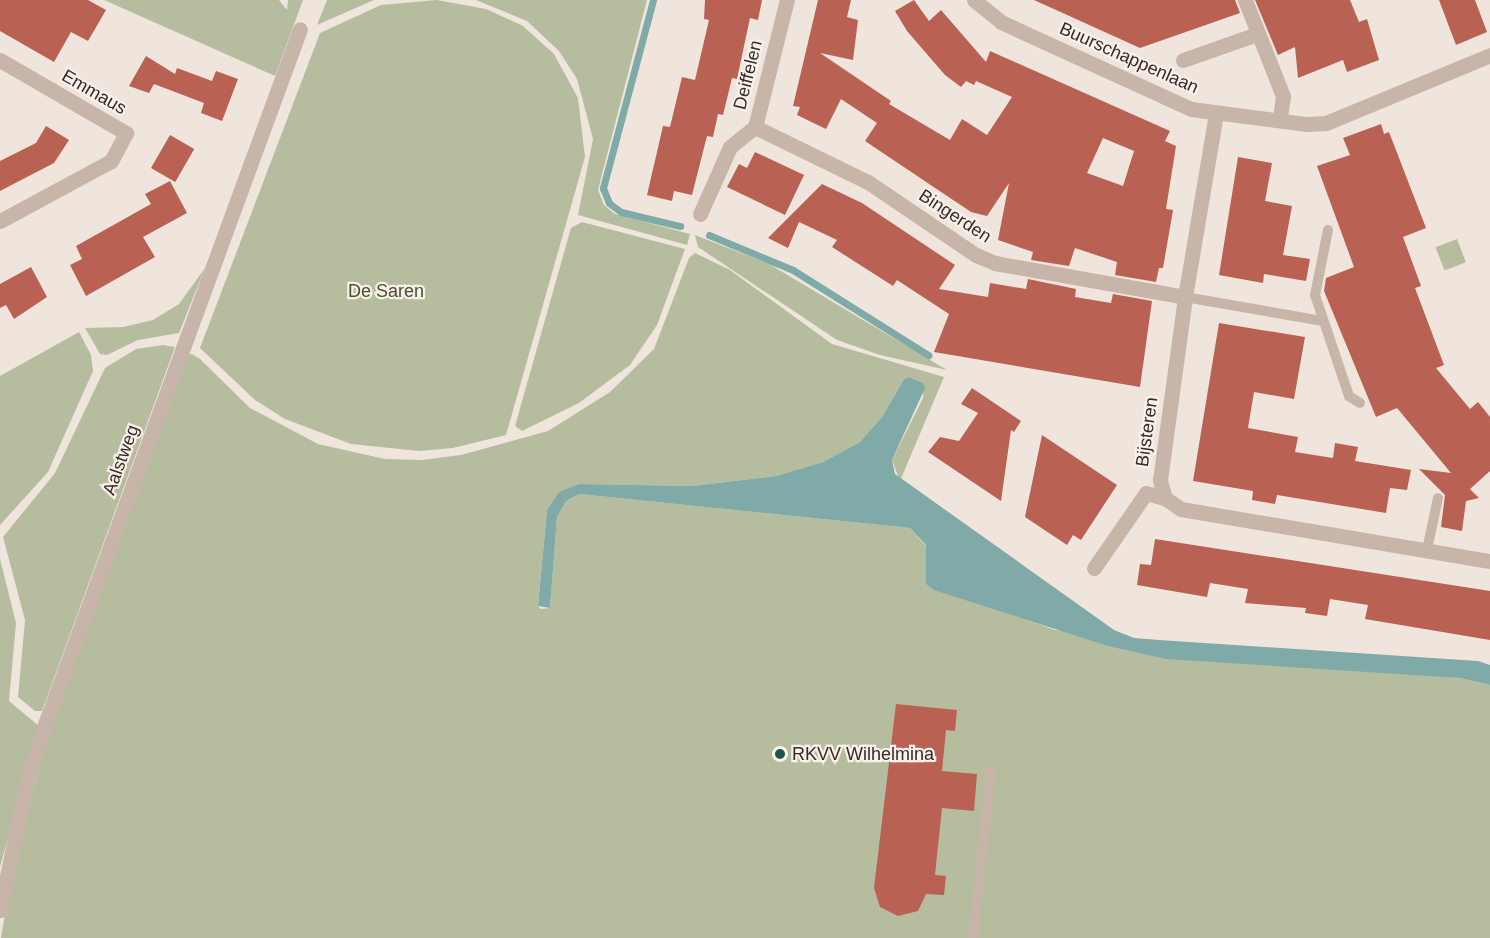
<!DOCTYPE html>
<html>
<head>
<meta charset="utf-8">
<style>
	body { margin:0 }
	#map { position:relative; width:1490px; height:938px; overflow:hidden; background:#f0e5dd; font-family:Arial,sans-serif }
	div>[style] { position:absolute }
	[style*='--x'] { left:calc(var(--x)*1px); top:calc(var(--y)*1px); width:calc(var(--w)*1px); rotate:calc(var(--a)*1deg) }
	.green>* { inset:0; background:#b6bd9f; transform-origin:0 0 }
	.water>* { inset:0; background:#7faaa8 }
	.stream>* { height:7px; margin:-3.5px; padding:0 3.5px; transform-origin:3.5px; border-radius:3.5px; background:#7faaa8 }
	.building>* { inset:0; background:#b96152; transform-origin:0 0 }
	.service>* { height:10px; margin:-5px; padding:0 5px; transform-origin:5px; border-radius:5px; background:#c7b5aa }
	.minor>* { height:15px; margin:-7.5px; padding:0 7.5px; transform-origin:7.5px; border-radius:7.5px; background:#c7b5aa }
	.dots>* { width:16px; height:16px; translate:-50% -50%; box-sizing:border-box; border:3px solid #f8f0e9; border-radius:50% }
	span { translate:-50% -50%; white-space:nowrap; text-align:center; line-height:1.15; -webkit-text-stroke:4.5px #f8f0e9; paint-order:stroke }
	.street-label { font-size:18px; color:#352c29 }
	.park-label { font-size:18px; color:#48512f }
	.poi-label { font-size:18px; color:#352c29 }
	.left { translate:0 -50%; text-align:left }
</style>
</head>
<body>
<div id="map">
	<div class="green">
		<div style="clip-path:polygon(104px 0,279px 0,287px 10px,288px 0,303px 0,275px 76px)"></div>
		<div style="clip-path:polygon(327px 0,374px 0,317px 25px)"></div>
		<div style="clip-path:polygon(437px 0,486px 9px,523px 26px,554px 54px,578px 98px,585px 157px,506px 435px,453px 448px,419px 451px,351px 444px,285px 419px,255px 400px,200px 348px,320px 33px,381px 5px)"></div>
		<div style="clip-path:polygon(476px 0,647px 0,598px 190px,604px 205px,615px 214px,690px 234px,687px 245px,578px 215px,593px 139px,577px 79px,559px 51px,527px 21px)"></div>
		<div style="clip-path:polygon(582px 222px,685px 249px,657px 325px,630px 365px,579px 403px,522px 431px,515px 426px,571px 228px)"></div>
		<div style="clip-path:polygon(695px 235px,769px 264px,947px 370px,880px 355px,837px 340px,698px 247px)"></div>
		<div style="left:1457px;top:239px;width:25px;height:23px;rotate:69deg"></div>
		<div style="clip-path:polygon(695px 253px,730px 270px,832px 344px,944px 377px,900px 481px,892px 460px,923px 398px,923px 383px,909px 377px,904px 379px,882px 417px,860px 442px,823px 462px,776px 476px,692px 486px,580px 484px,547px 510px,538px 606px,541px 609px,550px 608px,557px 517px,566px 501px,579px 494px,910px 528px,926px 546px,926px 584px,1055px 630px,1460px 678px,1490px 685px,1490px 938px,1px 938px,14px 859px,51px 725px,184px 355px,192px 354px,200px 359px,250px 408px,318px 444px,385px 459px,422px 460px,461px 455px,548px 431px,610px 392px,654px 349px,689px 258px)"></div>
		<div style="clip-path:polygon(205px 268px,179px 333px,138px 340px,107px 355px,100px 354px,85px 328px,123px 327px,153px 320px,179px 304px)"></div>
		<div style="clip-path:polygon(79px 332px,91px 355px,93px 371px,48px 472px,0 525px,0 376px)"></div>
		<div style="clip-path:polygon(163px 345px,175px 347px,42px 711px,35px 711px,18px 697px,25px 620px,3px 537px,55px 473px,105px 368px,136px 349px)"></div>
		<div style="clip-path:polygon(0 559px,16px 623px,9px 701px,39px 726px,0 867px)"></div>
	</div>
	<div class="water">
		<div style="clip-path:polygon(909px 377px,923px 383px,925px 388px,892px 460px,895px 474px,1114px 630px,1134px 638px,1159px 640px,1478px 661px,1490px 665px,1490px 685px,1460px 678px,1166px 659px,1108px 646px,934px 590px,926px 584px,926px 545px,910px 528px,579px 494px,566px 501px,557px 517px,550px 608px,538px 606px,547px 510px,559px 492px,580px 484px,692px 486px,776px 476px,823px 462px,860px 442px,882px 417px,904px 379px)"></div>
	</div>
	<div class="stream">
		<div style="--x:653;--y:0;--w:195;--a:104.9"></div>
		<div style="--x:603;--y:188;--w:16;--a:68"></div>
		<div style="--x:609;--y:203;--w:15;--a:37"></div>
		<div style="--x:621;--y:212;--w:61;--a:13.3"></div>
		<div style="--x:709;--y:235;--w:91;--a:22.6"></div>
		<div style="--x:793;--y:270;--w:160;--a:32.2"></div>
	</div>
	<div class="building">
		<div style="clip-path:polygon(0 0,88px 0,106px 10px,88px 41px,71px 32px,54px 62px,0 31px)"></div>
		<div style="clip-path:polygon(705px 0,762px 0,758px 20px,750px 18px,737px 79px,732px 78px,723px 115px,718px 114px,713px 137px,707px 136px,692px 195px,674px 191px,672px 201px,647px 195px,663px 126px,670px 127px,682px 77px,695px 80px,709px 20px,704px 19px)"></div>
		<div style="clip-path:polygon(evenodd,818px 0,851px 0,847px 17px,858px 20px,853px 60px,820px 53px,891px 101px,889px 104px,950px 140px,962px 119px,987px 135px,1012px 97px,976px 81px,974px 85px,966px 81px,961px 87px,945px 75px,907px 31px,895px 11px,914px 0,929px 21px,941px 10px,986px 62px,990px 51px,1170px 131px,1165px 141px,1176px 146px,1166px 209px,1173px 210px,1163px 268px,1159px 268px,1156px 282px,1115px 275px,1117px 262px,1075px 248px,1069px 266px,1031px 260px,1033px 252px,998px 240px,1009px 183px,987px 216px,971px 212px,865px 141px,877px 123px,841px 99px,826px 129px,797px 115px,800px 107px,793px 106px,818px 0,1103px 138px,1134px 151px,1123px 186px,1087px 173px,1103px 138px)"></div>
		<div style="clip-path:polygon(1034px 0,1235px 0,1240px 13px,1140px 48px)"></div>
		<div style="clip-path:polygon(1255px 0,1350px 0,1359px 22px,1367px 19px,1379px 60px,1347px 72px,1343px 60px,1298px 78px,1295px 47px,1278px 55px)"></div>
		<div style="clip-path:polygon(1439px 0,1475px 0,1487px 32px,1456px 45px)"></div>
		<div style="clip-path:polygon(146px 56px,175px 74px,177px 68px,212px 81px,216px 71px,238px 79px,222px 121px,201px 113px,204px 103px,154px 84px,149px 93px,129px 86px)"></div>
		<div style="clip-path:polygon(1381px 124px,1384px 134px,1389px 132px,1426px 228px,1403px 237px,1421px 286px,1415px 288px,1444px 365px,1436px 368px,1470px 409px,1478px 402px,1490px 417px,1490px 471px,1470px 489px,1479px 498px,1466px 501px,1462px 531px,1441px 527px,1445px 495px,1419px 469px,1451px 473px,1397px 408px,1376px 417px,1324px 291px,1326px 278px,1354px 267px,1317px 166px,1350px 155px,1343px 138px)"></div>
		<div style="clip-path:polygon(46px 126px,69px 140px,54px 163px,0 191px,0 161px,36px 143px)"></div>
		<div style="left:170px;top:135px;width:28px;height:38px;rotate:30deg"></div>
		<div style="clip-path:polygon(755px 152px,804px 175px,785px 215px,727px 187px,739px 164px,747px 168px)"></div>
		<div style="clip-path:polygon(1238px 157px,1272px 163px,1265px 201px,1292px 206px,1283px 255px,1310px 259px,1306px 281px,1264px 274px,1263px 283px,1219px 275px)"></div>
		<div style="clip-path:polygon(170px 181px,187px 213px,143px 237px,155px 257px,86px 296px,70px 265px,82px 259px,76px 246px,151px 204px,145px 194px)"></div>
		<div style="clip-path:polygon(822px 184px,862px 203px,955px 265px,939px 289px,988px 297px,990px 283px,1026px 289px,1028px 279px,1076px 289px,1075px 297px,1111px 303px,1113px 294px,1152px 301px,1140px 387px,934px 352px,949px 314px,897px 280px,893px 286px,832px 247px,837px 240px,799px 222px,788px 248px,768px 238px)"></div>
		<div style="clip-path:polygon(31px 267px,47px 297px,14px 319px,6px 305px,0 308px,0 284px)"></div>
		<div style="clip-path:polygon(1219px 323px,1305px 337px,1294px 399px,1254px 392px,1248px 428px,1298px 437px,1295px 452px,1333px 458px,1335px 443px,1358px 447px,1355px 461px,1411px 470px,1407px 490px,1390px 488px,1386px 513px,1277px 495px,1275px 504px,1252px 500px,1253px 491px,1193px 481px)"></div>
		<div style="clip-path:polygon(972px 388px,1021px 421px,1014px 432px,1011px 430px,1001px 501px,928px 452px,940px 437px,959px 441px,978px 413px,961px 404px)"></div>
		<div style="clip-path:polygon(1042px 435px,1117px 485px,1081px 540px,1073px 535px,1067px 545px,1025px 517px)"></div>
		<div style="clip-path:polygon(1155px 539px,1490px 591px,1490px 640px,1365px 619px,1368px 605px,1330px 599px,1327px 616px,1305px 613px,1306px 608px,1245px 603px,1248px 589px,1210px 583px,1207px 597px,1137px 585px,1140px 564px,1151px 565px)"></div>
		<div style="clip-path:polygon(896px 704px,957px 710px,955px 731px,946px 730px,942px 771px,977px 774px,974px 811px,942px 808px,935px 875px,946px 876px,944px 895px,926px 894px,918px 911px,898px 916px,880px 907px,874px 888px)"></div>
	</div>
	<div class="service">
		<div style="--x:1328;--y:230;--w:66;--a:101.3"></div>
		<div style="--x:1315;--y:295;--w:107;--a:71.4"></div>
		<div style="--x:1349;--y:396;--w:13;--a:32"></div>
		<div style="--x:1185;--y:297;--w:140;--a:9.9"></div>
		<div style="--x:1427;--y:550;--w:53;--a:-78.1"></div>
		<div style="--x:973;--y:938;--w:170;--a:-83.9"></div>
	</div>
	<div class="minor">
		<div style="--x:974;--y:0;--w:35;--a:39"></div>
		<div style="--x:1001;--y:22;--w:209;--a:24.6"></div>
		<div style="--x:1191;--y:109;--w:117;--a:7.4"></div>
		<div style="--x:1307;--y:124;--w:19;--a:-3"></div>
		<div style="--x:1326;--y:123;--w:178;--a:-22.5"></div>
		<div style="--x:1245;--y:0;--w:103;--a:68.4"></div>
		<div style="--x:1283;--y:96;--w:22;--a:98"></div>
		<div style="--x:0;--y:60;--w:146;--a:30.1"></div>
		<div style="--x:126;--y:133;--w:32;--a:118"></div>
		<div style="--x:111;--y:161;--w:126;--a:151.6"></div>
		<div style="--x:1183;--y:60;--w:78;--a:-19.4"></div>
		<div style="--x:755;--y:127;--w:126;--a:26"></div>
		<div style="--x:868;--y:182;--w:130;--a:34.1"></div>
		<div style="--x:976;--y:255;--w:21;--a:23"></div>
		<div style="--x:995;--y:263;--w:193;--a:10.1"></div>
		<div style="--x:700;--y:214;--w:73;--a:-65.9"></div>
		<div style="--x:730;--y:147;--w:32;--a:-39"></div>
		<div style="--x:755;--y:127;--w:131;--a:-75.9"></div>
		<div style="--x:1165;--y:498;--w:19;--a:-106"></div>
		<div style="--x:1160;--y:480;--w:185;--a:-82.2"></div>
		<div style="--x:1185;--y:297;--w:186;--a:-80.4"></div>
		<div style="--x:1094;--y:568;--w:91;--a:-55.3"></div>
		<div style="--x:1146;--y:493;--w:20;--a:15"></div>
		<div style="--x:1165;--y:498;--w:19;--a:35"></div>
		<div style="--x:1181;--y:509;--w:313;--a:9.6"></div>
		<div style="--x:0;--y:910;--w:129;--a:-78.3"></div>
		<div style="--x:26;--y:784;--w:63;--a:-72.4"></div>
		<div style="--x:45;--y:724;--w:740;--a:-69.85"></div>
	</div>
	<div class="dots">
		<div style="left:780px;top:754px;background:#235251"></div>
	</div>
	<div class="street-label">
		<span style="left:1129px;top:58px;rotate:24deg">Buurschappenlaan</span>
		<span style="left:748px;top:75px;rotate:-76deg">Deiffelen</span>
		<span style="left:94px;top:92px;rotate:30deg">Emmaus</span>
		<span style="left:955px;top:216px;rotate:33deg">Bingerden</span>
		<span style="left:1147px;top:432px;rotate:-82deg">Bijsteren</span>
		<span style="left:121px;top:460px;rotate:-70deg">Aalstweg</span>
	</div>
	<div class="park-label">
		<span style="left:386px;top:291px">De Saren</span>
	</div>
	<div class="poi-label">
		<span class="left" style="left:792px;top:754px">RKVV Wilhelmina</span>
	</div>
</div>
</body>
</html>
